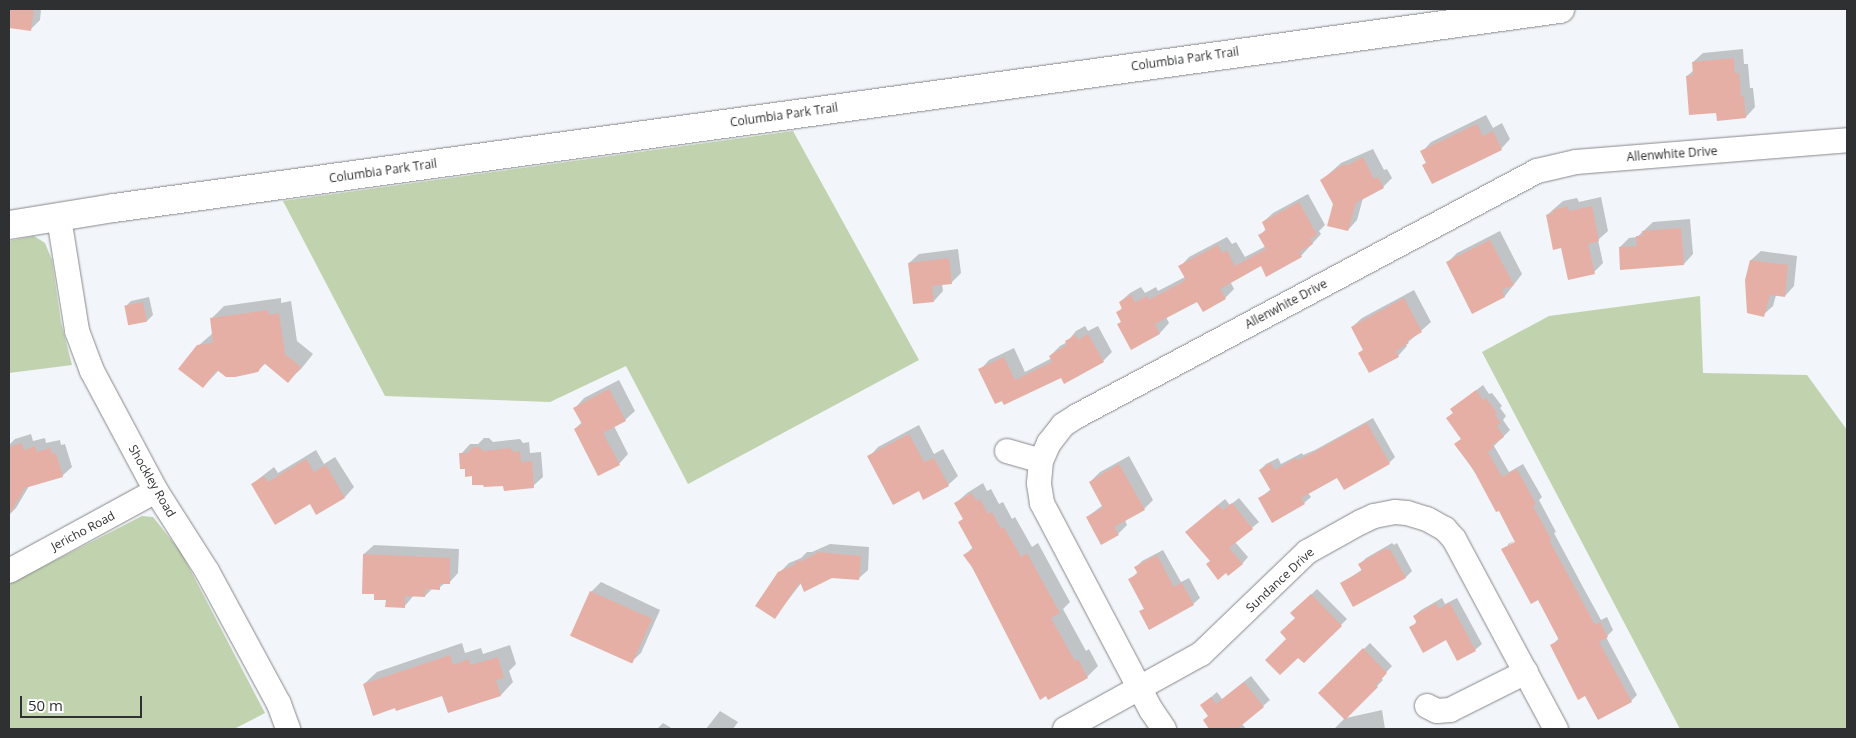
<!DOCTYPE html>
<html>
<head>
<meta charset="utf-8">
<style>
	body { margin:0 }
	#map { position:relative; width:1856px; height:738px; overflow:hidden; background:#f2f5f9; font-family:"Open Sans",sans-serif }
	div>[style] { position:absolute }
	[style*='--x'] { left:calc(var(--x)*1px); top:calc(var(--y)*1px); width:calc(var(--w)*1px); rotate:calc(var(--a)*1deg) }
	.green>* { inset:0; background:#c1d3ae }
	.shadow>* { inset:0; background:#0003 }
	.building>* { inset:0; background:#e6afa5; transform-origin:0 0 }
	.roads { filter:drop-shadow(0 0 1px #86888b) drop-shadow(0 0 1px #86888b) }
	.minor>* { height:24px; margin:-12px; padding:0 12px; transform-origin:12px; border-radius:12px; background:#fff }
	.major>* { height:28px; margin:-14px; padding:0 14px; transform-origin:14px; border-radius:14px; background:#fff }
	span { translate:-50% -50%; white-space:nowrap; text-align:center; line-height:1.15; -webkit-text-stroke:4px #fff; paint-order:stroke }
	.street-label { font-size:12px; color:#2f3031 }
	.frame { position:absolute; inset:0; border:10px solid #2f3031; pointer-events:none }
	.scale { position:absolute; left:20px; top:696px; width:122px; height:22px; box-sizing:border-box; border:2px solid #2f3031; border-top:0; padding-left:6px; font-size:15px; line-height:18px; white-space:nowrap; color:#2f3031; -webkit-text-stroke:4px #fff; paint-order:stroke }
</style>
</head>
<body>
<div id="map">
	<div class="green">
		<div style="clip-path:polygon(793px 131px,919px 360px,688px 484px,626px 366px,550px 402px,385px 396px,283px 201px)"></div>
		<div style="clip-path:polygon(34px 236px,45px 243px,52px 260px,61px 322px,72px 365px,9px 373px,9px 241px)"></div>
		<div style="clip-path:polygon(1700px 296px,1703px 373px,1807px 375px,1847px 430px,1847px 729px,1680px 729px,1482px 352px,1549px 316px)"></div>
		<div style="clip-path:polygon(142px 516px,153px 517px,181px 552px,265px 713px,234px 729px,9px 729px,9px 584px)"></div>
	</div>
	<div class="shadow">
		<div style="clip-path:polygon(9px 9px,41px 9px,40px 20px,30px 30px,9px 27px)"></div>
		<div style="clip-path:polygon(1743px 49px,1744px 64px,1748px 64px,1750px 88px,1753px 88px,1755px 107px,1746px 117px,1718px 111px,1687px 76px,1694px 70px,1693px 62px,1703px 53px)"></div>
		<div style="clip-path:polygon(1486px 115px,1493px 128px,1502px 123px,1510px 139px,1501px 149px,1424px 165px,1427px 162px,1422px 152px,1431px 142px)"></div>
		<div style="clip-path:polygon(1373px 149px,1384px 170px,1387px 169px,1392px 178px,1383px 187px,1363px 198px,1357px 220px,1348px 230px,1322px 180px,1341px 163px)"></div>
		<div style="clip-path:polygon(1308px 194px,1325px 225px,1319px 231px,1321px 234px,1301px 256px,1261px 264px,1230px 281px,1234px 289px,1225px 298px,1198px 300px,1166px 317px,1169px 323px,1160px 333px,1131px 348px,1119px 324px,1122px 321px,1118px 312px,1123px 307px,1120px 302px,1130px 293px,1141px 287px,1145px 293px,1156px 287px,1158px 291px,1185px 277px,1180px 267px,1189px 257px,1227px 237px,1232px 244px,1236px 242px,1245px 257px,1266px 246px,1260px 235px,1267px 228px,1263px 222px,1273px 213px)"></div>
		<div style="clip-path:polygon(1601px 197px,1608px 231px,1598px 240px,1603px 263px,1594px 272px,1562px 247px,1547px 215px,1563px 201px,1577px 198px,1579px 202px)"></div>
		<div style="clip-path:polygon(1690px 219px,1693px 254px,1684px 264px,1620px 247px,1629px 238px,1637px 237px,1653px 222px)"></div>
		<div style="clip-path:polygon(1500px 231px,1522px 274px,1505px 296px,1472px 312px,1447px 263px,1457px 253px)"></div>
		<div style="clip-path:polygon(958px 249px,961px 273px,951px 283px,942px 284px,943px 291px,934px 301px,909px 263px,919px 254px)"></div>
		<div style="clip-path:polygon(1761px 251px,1797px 256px,1794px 286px,1785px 296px,1776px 295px,1773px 306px,1763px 315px,1751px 260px)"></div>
		<div style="clip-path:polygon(1414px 290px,1431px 322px,1406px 344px,1407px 346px,1398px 356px,1360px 353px,1364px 349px,1352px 327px,1362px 318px)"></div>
		<div style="clip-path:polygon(149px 297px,153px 315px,147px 321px,125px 307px,131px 301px)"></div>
		<div style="clip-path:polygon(281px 298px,281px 303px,291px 301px,297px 341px,313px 354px,301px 369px,288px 381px,266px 363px,257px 371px,219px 370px,203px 387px,198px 346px,213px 333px,211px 319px,224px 306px)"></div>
		<div style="clip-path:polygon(1085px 326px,1088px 331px,1098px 326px,1112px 352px,1103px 361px,1061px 376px,1004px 404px,980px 370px,989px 360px,1014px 348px,1025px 372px,1052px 358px,1050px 356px,1060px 346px,1067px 342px,1076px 331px)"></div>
		<div style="clip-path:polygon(619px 380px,635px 411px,625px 420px,614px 426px,628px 454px,619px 464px,575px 429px,582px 422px,575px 408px,584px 398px)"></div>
		<div style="clip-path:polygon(evenodd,1483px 385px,1489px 394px,1492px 393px,1502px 406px,1500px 408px,1506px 416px,1503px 420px,1510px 430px,1494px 446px,1509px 472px,1523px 464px,1542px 497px,1539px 500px,1556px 532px,1554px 533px,1584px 589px,1601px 620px,1607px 617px,1613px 630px,1606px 637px,1637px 695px,1631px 701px,1585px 695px,1552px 645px,1559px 638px,1538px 598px,1503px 549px,1516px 540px,1499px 509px,1456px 444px,1462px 438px,1452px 409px,1483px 385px,1520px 538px,1521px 540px,1508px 547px,1508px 544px,1520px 538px)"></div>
		<div style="clip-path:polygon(1373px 418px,1395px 457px,1389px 463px,1337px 476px,1308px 493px,1311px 497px,1304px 503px,1260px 498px,1271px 489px,1260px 470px,1266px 464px,1278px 458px,1281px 464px,1302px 453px,1303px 455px,1315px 450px)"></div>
		<div style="clip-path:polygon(919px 425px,934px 454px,943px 449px,958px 476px,948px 485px,919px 490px,869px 457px,878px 447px)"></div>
		<div style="clip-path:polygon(31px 434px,33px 441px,45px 438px,46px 443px,60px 440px,61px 445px,65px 444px,72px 467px,62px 476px,29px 486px,16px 508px,9px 515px,9px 445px,15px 439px)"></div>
		<div style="clip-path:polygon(484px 438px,489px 438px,493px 442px,520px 439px,523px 443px,529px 442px,530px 453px,541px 452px,543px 477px,533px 486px,505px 485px,473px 475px,466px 468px,461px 454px,470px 444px,478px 444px)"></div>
		<div style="clip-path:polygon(316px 450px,324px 464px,335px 457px,354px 487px,345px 497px,317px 513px,310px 502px,252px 484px,274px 467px,278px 473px)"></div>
		<div style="clip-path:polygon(1129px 456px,1153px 500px,1144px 509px,1125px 520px,1127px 525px,1118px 534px,1087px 517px,1103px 505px,1090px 482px,1100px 472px)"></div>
		<div style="clip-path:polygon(983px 483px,987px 491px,991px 489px,999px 504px,1003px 502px,1012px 519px,1015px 517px,1032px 547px,1038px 543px,1070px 602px,1063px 609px,1086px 651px,1089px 649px,1098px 666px,1087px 677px,1048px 699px,965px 555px,973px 547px,964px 518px,956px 503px,967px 493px)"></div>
		<div style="clip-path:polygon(1239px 498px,1259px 522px,1235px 542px,1248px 557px,1242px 564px,1211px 561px,1193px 526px,1225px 499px,1230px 505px)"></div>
		<div style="clip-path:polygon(1392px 543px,1394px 545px,1397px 543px,1412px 571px,1406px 577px,1353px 605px,1342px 583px,1363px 569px,1360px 564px,1366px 558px)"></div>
		<div style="clip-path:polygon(830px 544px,869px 547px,868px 570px,858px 579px,832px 577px,802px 582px,774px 618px,779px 573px,789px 563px,801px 558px,807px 552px,812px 552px)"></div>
		<div style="clip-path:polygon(374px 545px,459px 549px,458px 573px,449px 583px,445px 583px,439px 588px,433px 588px,425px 596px,414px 595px,404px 607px,387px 599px,364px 554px)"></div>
		<div style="clip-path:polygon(1163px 550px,1181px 582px,1189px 578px,1200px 598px,1193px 604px,1141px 612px,1145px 608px,1130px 579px,1138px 572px,1136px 567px,1142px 561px)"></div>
		<div style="clip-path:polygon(601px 582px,660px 610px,641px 653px,631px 662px,591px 592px)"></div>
		<div style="clip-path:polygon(1317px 589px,1347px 619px,1304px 662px,1288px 639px,1296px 618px,1292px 613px)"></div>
		<div style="clip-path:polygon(1442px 598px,1445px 604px,1457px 598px,1482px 644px,1475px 650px,1411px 628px,1417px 621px,1414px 616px,1421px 610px)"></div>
		<div style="clip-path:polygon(462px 643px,465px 653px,481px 648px,483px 654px,510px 645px,516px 664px,509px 671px,513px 682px,501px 695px,443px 695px,396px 707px,364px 684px,377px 672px)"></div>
		<div style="clip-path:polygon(1370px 643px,1392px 666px,1381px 678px,1383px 680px,1346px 718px,1382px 710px,1385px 729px,1334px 729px,1345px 718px,1320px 693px)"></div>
		<div style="clip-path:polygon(1251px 676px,1270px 700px,1242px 724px,1246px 729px,1211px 729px,1204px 721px,1209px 716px,1201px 706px,1217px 692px,1222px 699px)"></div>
		<div style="clip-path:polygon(720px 711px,738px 722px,733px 729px,706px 729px)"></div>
		<div style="clip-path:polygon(663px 723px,673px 729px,657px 729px)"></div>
	</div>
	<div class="building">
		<div style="clip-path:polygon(9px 9px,34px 9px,31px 31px,9px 28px)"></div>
		<div style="clip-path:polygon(1734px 58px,1735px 73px,1739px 73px,1741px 97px,1744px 96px,1746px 118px,1717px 121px,1716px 113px,1689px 115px,1686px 76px,1693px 75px,1692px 62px)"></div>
		<div style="clip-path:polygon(1477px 124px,1483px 136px,1493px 131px,1502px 150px,1432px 184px,1422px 165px,1426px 163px,1420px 151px)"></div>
		<div style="clip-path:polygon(1363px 157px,1374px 179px,1378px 177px,1384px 188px,1356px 203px,1348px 231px,1327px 226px,1333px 204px,1320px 180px,1344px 164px,1348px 165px)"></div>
		<div style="clip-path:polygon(1299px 202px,1317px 235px,1310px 239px,1313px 244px,1299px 252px,1302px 257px,1266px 277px,1261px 266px,1220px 289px,1226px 299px,1203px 312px,1197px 302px,1155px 324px,1160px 334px,1131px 350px,1117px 324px,1121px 322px,1116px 312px,1122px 309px,1119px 302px,1131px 295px,1135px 302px,1147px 296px,1149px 300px,1186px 280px,1178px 266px,1218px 245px,1222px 253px,1227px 250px,1235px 266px,1266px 249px,1258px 235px,1266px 231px,1262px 222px)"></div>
		<div style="clip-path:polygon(1568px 206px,1569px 211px,1592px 206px,1599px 241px,1588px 244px,1595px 274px,1568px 280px,1561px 248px,1553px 250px,1546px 215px,1553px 213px,1553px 210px)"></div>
		<div style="clip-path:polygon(1681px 228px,1684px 265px,1620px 270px,1619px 247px,1637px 246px,1636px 236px,1643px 236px,1642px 231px)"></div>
		<div style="clip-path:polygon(1490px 240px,1514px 285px,1502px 290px,1505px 297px,1472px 314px,1446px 262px)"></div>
		<div style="clip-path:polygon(949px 258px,952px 284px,932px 286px,934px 302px,913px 304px,908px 263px)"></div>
		<div style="clip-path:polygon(1750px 260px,1788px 265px,1785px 297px,1770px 295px,1764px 317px,1747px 313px,1745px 280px)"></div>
		<div style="clip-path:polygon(1404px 298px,1422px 332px,1407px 341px,1409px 343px,1396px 351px,1399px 357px,1369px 373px,1358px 353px,1363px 350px,1351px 327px)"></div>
		<div style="left:143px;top:302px;width:20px;height:19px;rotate:79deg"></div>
		<div style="clip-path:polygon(268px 310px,269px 315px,279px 313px,285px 354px,301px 367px,288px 383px,264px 363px,258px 372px,235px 377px,226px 377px,217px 370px,203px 388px,178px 369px,197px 345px,213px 343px,210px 318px)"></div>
		<div style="clip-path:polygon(1088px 334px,1104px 362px,1064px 384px,1061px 378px,1004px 405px,1002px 401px,995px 404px,978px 369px,1004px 357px,1015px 380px,1052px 362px,1049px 356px,1067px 345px,1065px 341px,1076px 335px,1078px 340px)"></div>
		<div style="clip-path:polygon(609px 389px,626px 421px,603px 433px,620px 465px,598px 476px,574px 429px,582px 424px,573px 408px)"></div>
		<div style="clip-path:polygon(1476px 390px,1483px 400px,1486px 398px,1497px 413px,1495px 415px,1501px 423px,1497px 426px,1504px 437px,1492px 445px,1494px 447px,1488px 452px,1502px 477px,1517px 469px,1536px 504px,1533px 506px,1551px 539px,1549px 540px,1579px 595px,1595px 625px,1600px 622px,1608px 637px,1599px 642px,1632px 702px,1598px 720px,1585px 696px,1578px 700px,1550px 645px,1559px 640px,1538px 600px,1531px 604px,1501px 549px,1515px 542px,1499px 511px,1496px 512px,1473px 469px,1454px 444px,1461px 439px,1446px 418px,1453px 413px,1450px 409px)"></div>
		<div style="clip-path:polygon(1367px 423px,1390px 464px,1344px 490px,1337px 478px,1301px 498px,1305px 504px,1272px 523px,1258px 498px,1271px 491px,1259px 470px,1271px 463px,1275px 470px,1296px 458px,1297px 460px,1307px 456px)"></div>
		<div style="clip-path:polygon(909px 434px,924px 462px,934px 458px,949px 486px,923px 500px,919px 491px,893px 505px,867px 456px)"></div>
		<div style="clip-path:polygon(22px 443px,24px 450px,35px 446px,37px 452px,50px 448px,52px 454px,56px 453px,63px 477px,25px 488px,9px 515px,9px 447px)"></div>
		<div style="clip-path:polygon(473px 447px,479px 447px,483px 451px,510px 448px,514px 452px,520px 451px,521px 462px,532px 461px,534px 488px,504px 491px,503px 486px,484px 487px,483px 485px,472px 485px,472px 476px,465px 477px,465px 469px,460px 469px,459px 453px,468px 453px)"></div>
		<div style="clip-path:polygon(306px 459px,314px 472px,326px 465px,345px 498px,316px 515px,310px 504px,275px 525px,251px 484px,264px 476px,268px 482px)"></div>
		<div style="clip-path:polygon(1119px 464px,1145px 510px,1114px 527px,1119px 535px,1101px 545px,1086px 517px,1103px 508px,1089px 482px)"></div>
		<div style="clip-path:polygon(972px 493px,976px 501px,980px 499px,988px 514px,992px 512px,1001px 529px,1004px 527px,1021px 557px,1027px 553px,1060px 613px,1051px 618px,1075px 661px,1078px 659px,1088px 678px,1048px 700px,1046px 696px,1040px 700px,972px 567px,963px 555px,973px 549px,958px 522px,963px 519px,954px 503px)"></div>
		<div style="clip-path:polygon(1232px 503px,1253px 529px,1229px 548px,1243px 564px,1228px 576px,1226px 573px,1218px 580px,1206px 564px,1210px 561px,1185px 532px,1218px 505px,1223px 510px)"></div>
		<div style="clip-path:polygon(1386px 548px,1387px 550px,1390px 549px,1406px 578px,1353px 607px,1340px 583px,1362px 571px,1358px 564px)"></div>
		<div style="clip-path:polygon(819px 552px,861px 556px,859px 580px,832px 578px,804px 592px,800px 582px,775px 619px,755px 606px,778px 572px,794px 565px,797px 561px,802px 561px)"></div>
		<div style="clip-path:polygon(363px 554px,450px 558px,450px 584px,440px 584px,440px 590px,426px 589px,425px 597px,405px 596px,405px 608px,385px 607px,386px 600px,374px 600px,374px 594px,362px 594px)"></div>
		<div style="clip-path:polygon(1157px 555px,1174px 587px,1182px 583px,1194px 605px,1149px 630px,1139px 611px,1144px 609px,1128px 579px,1138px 574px,1134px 567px)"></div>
		<div style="left:590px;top:591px;width:68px;height:49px;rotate:24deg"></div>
		<div style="clip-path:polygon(1311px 594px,1342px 626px,1304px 663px,1298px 658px,1280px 675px,1265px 660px,1286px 639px,1280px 632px,1295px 618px,1290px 613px)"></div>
		<div style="clip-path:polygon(1436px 603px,1439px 609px,1450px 603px,1476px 651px,1457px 661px,1446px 640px,1423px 653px,1409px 627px,1417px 623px,1413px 616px)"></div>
		<div style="clip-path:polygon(1363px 648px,1387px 673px,1376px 685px,1378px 687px,1345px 720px,1318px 693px)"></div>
		<div style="clip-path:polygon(450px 655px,453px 665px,469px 659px,470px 665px,498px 657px,504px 678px,496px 680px,501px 696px,448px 713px,442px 696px,396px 711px,395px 708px,373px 716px,363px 684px)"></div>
		<div style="clip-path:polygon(1244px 682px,1264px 707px,1237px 729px,1209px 729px,1203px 720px,1208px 716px,1200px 705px,1211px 697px,1216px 704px)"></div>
	</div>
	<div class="roads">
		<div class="minor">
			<div style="--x:59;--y:218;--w:114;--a:80.9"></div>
			<div style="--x:77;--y:331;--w:43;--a:69.4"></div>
			<div style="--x:92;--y:371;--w:136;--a:61.9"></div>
			<div style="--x:156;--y:491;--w:95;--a:57.5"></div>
			<div style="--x:207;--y:571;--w:151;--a:61.6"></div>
			<div style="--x:279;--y:704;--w:27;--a:70"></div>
			<div style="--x:1007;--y:451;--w:35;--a:16"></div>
			<div style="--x:9;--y:571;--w:167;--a:-28.6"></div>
			<div style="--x:1427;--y:706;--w:11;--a:27"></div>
			<div style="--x:1437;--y:711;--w:13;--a:-4"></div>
			<div style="--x:1450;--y:710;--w:85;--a:-26.6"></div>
			<div style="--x:1065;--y:729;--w:155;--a:-28.9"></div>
			<div style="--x:1201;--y:654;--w:147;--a:-43.9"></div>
			<div style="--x:1307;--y:552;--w:62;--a:-29.1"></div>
			<div style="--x:1361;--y:522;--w:14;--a:-25"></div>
			<div style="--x:1374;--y:516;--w:21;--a:-11"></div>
			<div style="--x:1395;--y:512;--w:12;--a:5"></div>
			<div style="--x:1407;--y:513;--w:21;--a:17"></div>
			<div style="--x:1427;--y:519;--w:21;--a:29"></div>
			<div style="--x:1445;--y:529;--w:13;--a:48"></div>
			<div style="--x:1454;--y:539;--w:216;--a:61.8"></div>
			<div style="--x:1164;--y:729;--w:23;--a:-124"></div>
			<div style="--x:1151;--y:710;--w:234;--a:-117.8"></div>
			<div style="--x:1042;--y:503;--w:20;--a:-99"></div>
			<div style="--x:1039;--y:483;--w:22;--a:-85"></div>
			<div style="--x:1041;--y:461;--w:20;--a:-66"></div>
			<div style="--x:1049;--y:443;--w:23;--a:-52"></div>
			<div style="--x:1063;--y:425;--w:17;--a:-33"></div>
			<div style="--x:1077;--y:416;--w:521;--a:-28.04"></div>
			<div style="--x:1537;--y:171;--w:40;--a:-13"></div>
			<div style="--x:1576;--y:162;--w:272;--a:-4.6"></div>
		</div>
		<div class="major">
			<div style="--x:9;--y:225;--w:106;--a:-9.2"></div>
			<div style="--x:114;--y:208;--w:1460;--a:-7.84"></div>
		</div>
	</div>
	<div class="street-label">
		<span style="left:1185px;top:59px;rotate:-8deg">Columbia Park Trail</span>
		<span style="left:784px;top:115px;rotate:-8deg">Columbia Park Trail</span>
		<span style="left:1672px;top:154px;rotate:-4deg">Allenwhite Drive</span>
		<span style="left:383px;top:171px;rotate:-8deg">Columbia Park Trail</span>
		<span style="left:1286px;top:304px;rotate:-28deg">Allenwhite Drive</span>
		<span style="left:152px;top:481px;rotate:60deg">Shockley Road</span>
		<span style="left:83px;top:531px;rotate:-28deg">Jericho Road</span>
		<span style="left:1280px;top:580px;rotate:-43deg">Sundance Drive</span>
	</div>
	<div class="frame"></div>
	<div class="scale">50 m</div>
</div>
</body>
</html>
